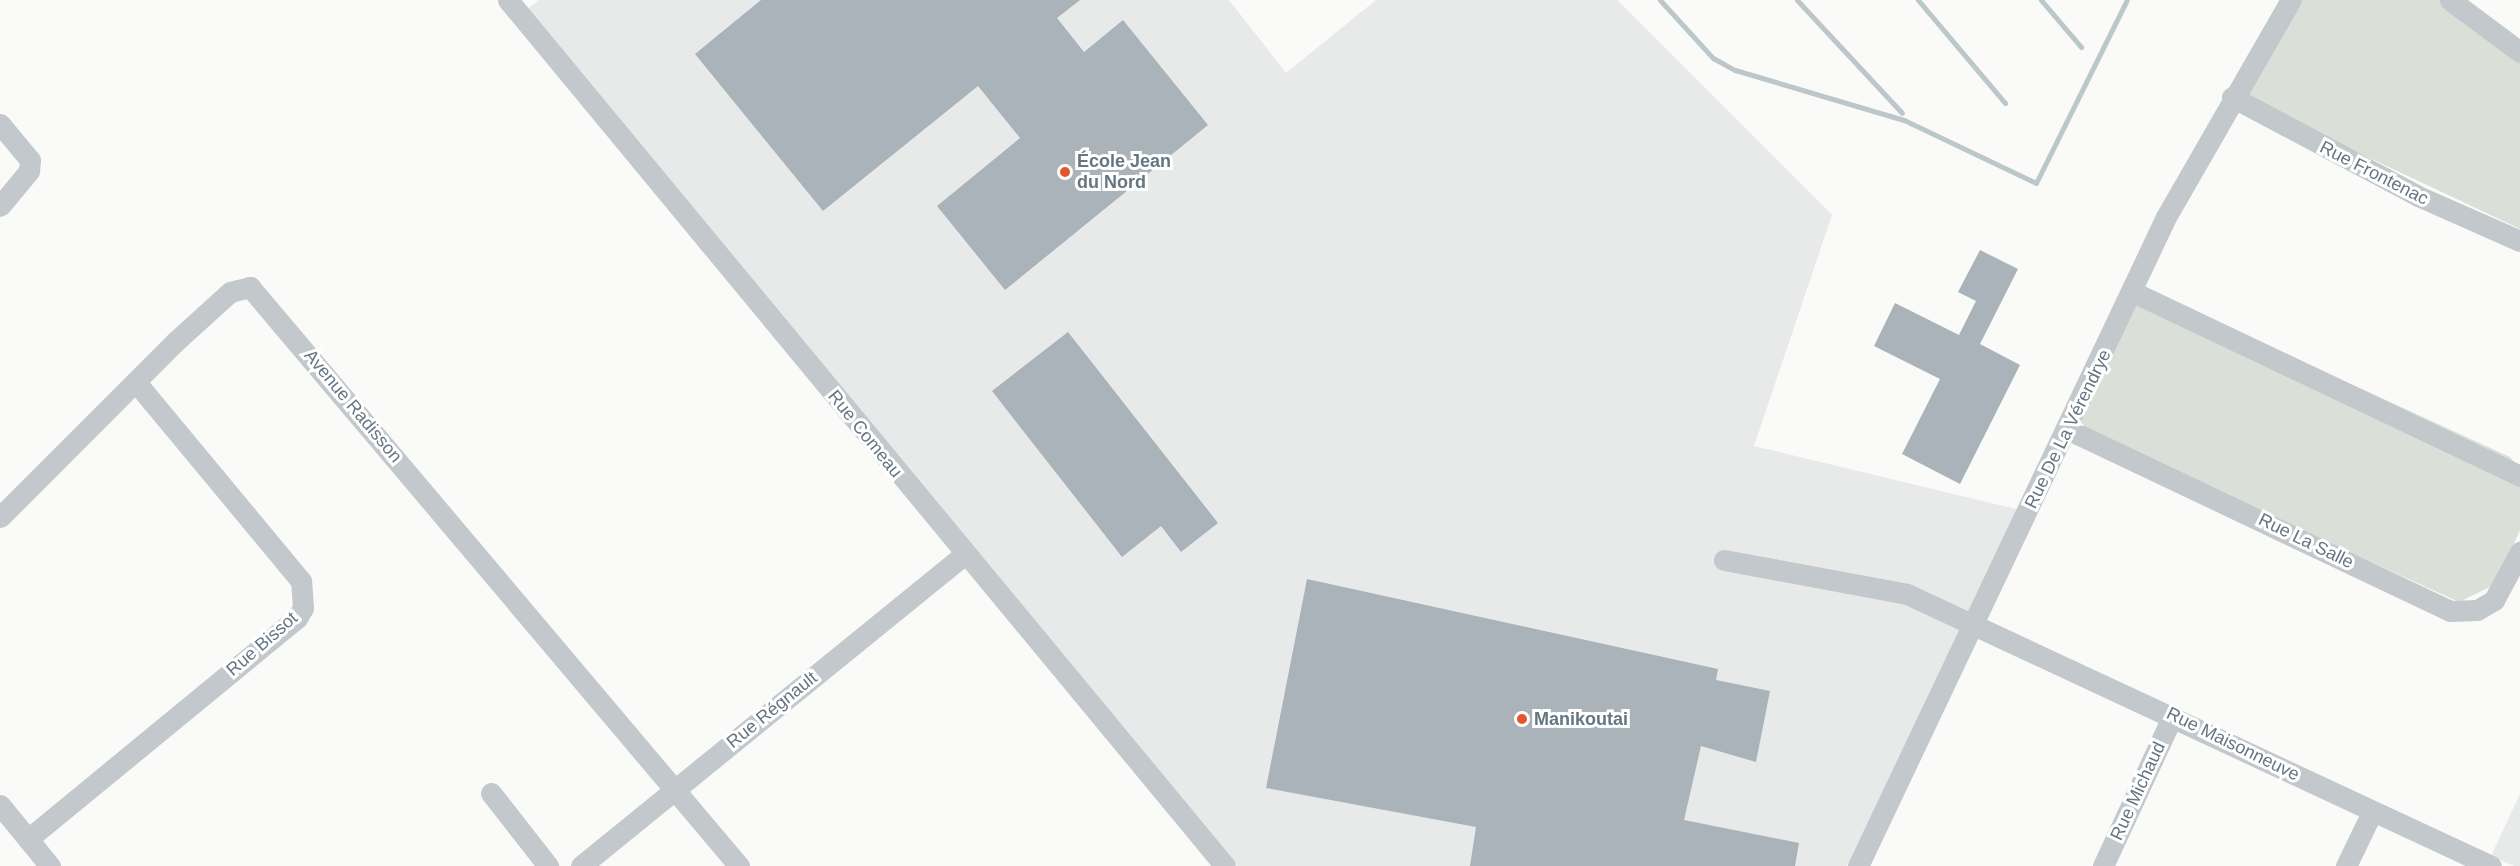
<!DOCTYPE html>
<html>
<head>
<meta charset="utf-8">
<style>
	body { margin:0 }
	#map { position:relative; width:2520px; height:866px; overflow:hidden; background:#fafaf8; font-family:Arial,sans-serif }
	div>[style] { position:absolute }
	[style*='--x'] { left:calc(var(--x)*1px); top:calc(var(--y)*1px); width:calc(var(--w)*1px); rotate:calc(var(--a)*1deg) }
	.built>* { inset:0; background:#e8e9e9 }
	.green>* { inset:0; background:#dadfd7 }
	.stream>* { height:5px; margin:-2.5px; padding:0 2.5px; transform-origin:2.5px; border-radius:2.5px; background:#bbc7cb }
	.building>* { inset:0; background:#aab3b9 }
	.minor>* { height:21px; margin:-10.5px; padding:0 10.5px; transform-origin:10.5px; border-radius:10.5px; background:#c3c8cc }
	.dots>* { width:16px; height:16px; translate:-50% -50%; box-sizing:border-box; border:3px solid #fff; border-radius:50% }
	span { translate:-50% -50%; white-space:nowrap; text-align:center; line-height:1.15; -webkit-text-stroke:6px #fff; paint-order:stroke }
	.poi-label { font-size:18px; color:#657683; font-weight:700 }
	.left { translate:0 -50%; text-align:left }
	.street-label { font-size:18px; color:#657683 }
</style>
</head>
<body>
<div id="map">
	<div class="built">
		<div style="clip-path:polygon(539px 0,1229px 0,1286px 73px,1376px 0,1617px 0,1832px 215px,1754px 446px,2020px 510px,1847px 866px,1237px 866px,526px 10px)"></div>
		<div style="clip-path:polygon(2520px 794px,2520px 866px,2514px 866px,2491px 856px)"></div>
	</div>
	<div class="green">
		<div style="clip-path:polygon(2283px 0,2468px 0,2520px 39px,2520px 229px,2228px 91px)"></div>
		<div style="clip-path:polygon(2137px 286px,2510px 457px,2520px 469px,2520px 530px,2496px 584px,2459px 602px,2072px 426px)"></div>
	</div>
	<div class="stream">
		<div style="--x:1660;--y:0;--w:79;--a:47.6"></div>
		<div style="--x:1713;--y:58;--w:25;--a:29"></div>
		<div style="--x:1735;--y:70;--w:176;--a:16.5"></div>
		<div style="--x:1904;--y:120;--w:146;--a:25.5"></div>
		<div style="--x:2036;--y:183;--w:204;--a:-63.6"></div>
		<div style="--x:1797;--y:0;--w:154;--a:47.1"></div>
		<div style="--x:1918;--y:0;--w:135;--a:49.8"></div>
		<div style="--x:2041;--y:0;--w:62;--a:49.6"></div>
	</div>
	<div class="building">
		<div style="clip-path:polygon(761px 0,1080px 0,1057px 18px,1084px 52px,1123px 20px,1208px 125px,1005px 290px,937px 206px,1020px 138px,978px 86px,823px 211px,695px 54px)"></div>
		<div style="clip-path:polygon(1980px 250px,2018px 269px,1980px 344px,2020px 365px,1960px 484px,1902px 454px,1940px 379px,1874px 346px,1895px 303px,1959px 335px,1976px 301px,1958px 292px)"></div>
		<div style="clip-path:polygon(1068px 332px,1218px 523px,1181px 552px,1161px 526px,1122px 557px,992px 391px)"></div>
		<div style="clip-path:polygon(1307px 579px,1718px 669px,1716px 680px,1770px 691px,1756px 762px,1701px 746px,1684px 820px,1799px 843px,1795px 866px,1470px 866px,1476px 827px,1266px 788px)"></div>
	</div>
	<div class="minor">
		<div style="--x:508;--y:0;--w:1124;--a:50.38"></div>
		<div style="--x:2450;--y:0;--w:87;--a:36.6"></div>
		<div style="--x:2232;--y:97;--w:211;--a:28"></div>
		<div style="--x:2418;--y:196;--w:111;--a:23.8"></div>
		<div style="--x:0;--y:124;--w:47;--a:50.2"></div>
		<div style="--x:30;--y:160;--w:11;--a:95"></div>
		<div style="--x:29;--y:171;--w:45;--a:129.6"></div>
		<div style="--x:2133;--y:292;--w:429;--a:25.4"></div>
		<div style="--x:2069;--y:430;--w:422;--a:25.4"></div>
		<div style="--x:2450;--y:611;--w:27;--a:-2"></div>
		<div style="--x:2477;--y:610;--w:20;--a:-30"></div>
		<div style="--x:2494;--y:600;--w:55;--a:-61.6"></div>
		<div style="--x:0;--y:517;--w:249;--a:-45"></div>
		<div style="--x:176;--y:341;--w:73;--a:-42.2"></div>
		<div style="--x:230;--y:292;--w:21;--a:-14"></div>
		<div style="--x:250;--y:287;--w:758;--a:49.82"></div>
		<div style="--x:1724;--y:560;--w:186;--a:10.5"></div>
		<div style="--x:1907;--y:594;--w:644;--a:24.97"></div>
		<div style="--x:491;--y:793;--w:93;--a:52"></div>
		<div style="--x:0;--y:805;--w:79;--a:50.7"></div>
		<div style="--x:28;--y:839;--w:348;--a:-39.4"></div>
		<div style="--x:297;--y:618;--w:12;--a:-59"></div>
		<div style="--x:303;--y:608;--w:27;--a:-94"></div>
		<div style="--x:301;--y:581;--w:259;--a:-129.7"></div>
		<div style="--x:581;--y:866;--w:493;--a:-39.1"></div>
		<div style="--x:1858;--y:866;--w:718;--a:-64.61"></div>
		<div style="--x:2166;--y:217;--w:250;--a:-60.1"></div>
		<div style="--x:2103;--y:866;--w:166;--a:-65.1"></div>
		<div style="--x:2346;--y:866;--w:60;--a:-64.3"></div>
	</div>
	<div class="dots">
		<div style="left:1065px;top:172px;background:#e4572e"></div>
		<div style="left:1522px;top:719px;background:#e4572e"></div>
	</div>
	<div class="poi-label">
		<span class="left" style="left:1077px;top:172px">École Jean<br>du Nord</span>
		<span class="left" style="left:1534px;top:719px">Manikoutai</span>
	</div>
	<div class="street-label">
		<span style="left:2374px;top:173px;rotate:27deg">Rue Frontenac</span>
		<span style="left:353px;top:406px;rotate:50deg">Avenue Radisson</span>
		<span style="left:2068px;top:429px;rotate:-64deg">Rue De La Vérendrye</span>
		<span style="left:865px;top:434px;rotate:51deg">Rue Comeau</span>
		<span style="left:2306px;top:541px;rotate:26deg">Rue La Salle</span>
		<span style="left:262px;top:644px;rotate:-41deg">Rue Bissot</span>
		<span style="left:772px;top:710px;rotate:-39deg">Rue Régnault</span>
		<span style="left:2233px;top:744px;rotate:26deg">Rue Maisonneuve</span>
		<span style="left:2138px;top:791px;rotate:-65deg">Rue Michaud</span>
	</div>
</div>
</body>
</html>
